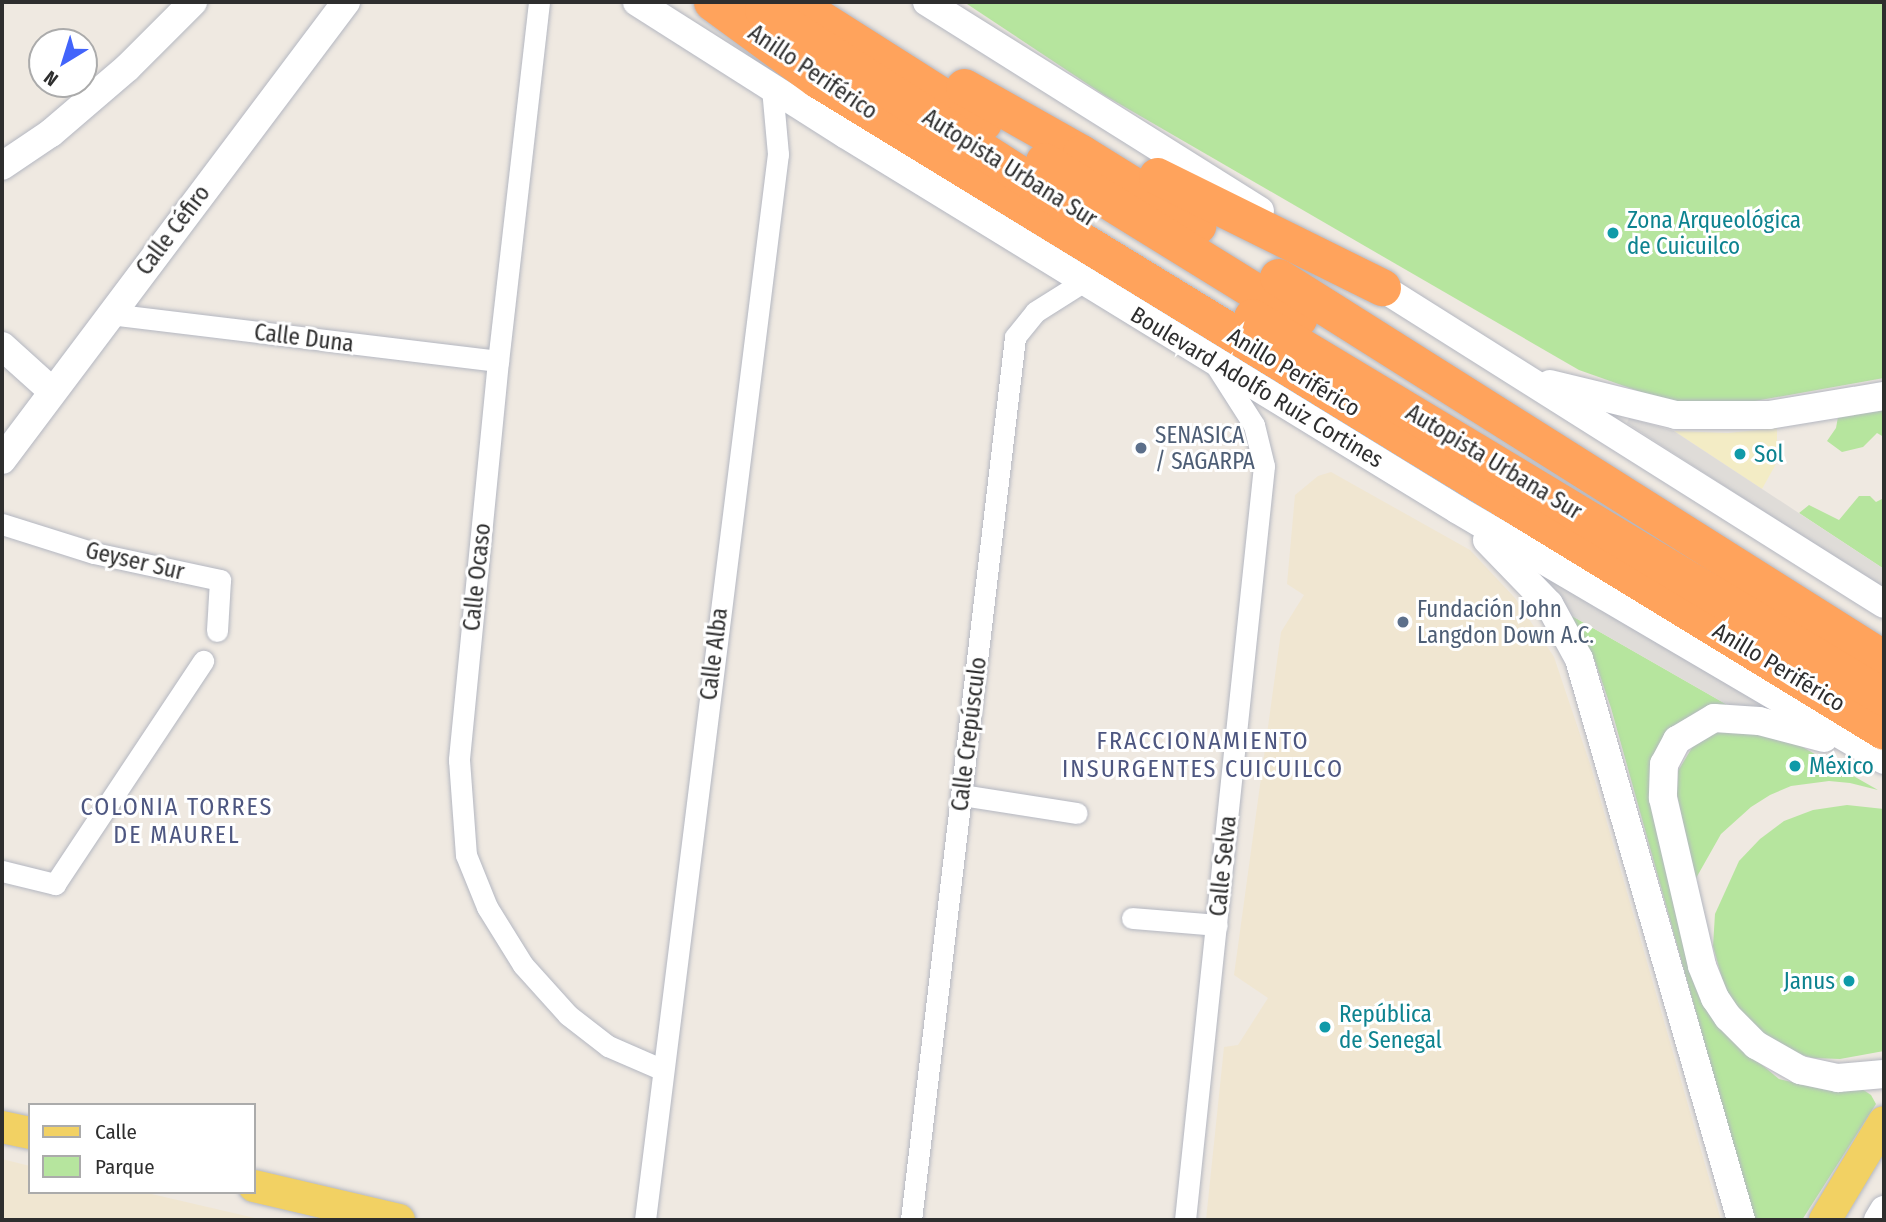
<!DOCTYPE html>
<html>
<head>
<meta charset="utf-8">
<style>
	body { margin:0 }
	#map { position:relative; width:1886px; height:1222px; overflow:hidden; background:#efe9e1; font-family:"Fira Sans Condensed",sans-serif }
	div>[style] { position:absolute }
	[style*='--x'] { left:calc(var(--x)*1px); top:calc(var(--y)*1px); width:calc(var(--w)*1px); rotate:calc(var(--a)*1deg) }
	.education>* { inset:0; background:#f0e6d1 }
	.green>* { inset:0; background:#b6e59e }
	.sand>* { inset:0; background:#f3ecc5 }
	.plaza>* { inset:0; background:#dfdcd8 }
	.roads { filter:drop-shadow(0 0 2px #b4b7c1) drop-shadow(0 0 2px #b4b7c1) }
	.street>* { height:21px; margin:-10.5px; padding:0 10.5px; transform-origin:10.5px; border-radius:10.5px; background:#fff }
	.secondary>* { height:28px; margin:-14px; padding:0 14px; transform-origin:14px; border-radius:14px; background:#fff }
	.primary>* { height:32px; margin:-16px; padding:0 16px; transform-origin:16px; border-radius:16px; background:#f2d163 }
	.highway>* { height:37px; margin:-18.5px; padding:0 18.5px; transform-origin:18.5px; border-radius:18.5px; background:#ffa35c }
	.dots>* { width:19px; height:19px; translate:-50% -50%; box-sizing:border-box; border:4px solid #fff; border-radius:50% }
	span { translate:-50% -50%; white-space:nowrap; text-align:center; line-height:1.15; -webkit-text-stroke:6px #fff; paint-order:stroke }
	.street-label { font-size:23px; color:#2e2e2e }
	.culture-label { font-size:23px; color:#0d838f }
	.left { translate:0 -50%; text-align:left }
	.right { translate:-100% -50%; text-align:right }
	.service-label { font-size:23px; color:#4e5e75 }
	.neighbourhood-label { font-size:24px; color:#4d5680; letter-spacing:2px }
	.frame { position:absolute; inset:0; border:4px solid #2e2e2e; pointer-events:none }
	.legend { position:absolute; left:28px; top:1103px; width:228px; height:91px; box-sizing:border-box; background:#fff; border:2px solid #ababab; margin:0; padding:9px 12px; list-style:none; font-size:21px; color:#2e2e2e }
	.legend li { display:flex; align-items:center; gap:14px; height:35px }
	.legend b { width:35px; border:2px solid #ababab }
	.north { position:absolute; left:28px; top:28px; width:70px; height:70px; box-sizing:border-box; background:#fff; border:2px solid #ababab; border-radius:50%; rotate:218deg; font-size:19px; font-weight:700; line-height:28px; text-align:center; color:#2e2e2e }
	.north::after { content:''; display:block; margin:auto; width:24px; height:32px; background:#4264fb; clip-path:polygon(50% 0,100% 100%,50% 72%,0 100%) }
</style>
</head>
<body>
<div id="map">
	<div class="education">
		<div style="clip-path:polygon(1331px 472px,1470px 550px,1515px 598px,1554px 657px,1591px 767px,1721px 1220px,1206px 1220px,1224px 1047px,1238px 1045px,1268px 998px,1234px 975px,1281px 632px,1304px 595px,1287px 584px,1295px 495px,1318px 476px)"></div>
		<div style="clip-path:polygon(2px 1159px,30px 1166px,30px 1192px,143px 1192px,263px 1220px,2px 1220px)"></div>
	</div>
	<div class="green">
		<div style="clip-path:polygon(964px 2px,1884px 2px,1884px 378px,1738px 404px,1672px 403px,1579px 370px,1104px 95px)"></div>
		<div style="clip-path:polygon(1884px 407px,1884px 437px,1877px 433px,1863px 447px,1842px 452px,1827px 441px,1836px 428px,1838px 417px)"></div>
		<div style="clip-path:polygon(1859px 496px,1870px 496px,1876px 502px,1884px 498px,1884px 569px,1799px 513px,1809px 505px,1839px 520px)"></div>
		<div style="clip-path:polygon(1565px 612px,1731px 707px,1657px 757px,1732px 1040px,1779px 1079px,1826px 1090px,1859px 1087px,1871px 1095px,1876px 1104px,1802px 1220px,1754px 1220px,1611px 708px,1595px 661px)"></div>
		<div style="clip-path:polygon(1728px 730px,1748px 731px,1799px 745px,1878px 790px,1850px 783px,1829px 781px,1791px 786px,1770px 795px,1751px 807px,1721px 834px,1695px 880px,1677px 794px,1678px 771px,1693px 746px,1716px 732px)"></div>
		<div style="clip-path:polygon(1847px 805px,1884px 809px,1884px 1051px,1840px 1059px,1813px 1058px,1785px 1050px,1751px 1027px,1726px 993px,1713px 946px,1715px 914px,1739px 861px,1760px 839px,1784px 821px,1813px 810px)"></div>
	</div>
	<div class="sand">
		<div style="clip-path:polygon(1777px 428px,1777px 462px,1762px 489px,1674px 431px,1728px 433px)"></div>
	</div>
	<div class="plaza">
		<div style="clip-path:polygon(1629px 418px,1674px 431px,1884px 569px,1884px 589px,1627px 423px)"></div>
		<div style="clip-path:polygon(1541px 572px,1799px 719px,1731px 707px,1565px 612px,1539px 575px)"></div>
	</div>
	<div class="roads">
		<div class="street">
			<div style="--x:539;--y:2;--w:361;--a:96.5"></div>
			<div style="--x:498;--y:361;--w:401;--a:95.6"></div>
			<div style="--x:459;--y:760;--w:95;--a:85.8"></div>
			<div style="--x:466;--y:855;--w:56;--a:68"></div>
			<div style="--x:487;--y:907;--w:68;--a:58.2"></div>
			<div style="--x:523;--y:965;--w:67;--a:48"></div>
			<div style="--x:568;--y:1015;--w:51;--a:37.8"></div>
			<div style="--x:608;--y:1046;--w:58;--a:23.5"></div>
			<div style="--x:110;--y:314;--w:391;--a:6.9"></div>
			<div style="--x:2;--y:524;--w:96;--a:17.5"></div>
			<div style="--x:94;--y:553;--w:129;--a:12.1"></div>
			<div style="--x:220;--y:580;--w:51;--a:93.4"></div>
			<div style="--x:962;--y:795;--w:116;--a:8.9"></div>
			<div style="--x:2;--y:871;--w:55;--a:13.8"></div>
			<div style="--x:55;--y:884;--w:268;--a:-56.4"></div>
			<div style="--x:1132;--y:918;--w:85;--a:4.7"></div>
			<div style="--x:645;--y:1220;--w:1074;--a:-82.89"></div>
			<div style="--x:778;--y:154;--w:66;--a:-95.2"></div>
			<div style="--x:911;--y:1220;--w:889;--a:-83.28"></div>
			<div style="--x:1015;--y:337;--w:32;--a:-51"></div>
			<div style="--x:1035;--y:312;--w:58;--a:-32.3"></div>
			<div style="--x:1185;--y:1220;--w:758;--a:-84.02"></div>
			<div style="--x:1264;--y:466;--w:42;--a:-103.7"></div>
			<div style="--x:1254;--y:425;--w:72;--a:-122.6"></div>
		</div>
		<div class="secondary">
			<div style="--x:637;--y:2;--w:246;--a:32.4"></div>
			<div style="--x:845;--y:134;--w:719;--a:31.52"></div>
			<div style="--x:1458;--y:510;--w:494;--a:30.4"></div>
			<div style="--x:927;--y:2;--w:393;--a:32.1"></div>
			<div style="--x:2;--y:166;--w:59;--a:-34"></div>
			<div style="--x:51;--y:133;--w:101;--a:-40.6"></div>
			<div style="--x:128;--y:67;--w:92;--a:-45"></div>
			<div style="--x:1365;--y:277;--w:613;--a:32.21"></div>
			<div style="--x:2;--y:346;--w:67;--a:42"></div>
			<div style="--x:1550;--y:384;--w:130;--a:13.8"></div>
			<div style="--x:1676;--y:415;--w:93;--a:0"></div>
			<div style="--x:1769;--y:415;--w:117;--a:-9.4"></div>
			<div style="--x:2;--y:460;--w:573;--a:-53.09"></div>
			<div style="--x:1487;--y:540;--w:89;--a:45.9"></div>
			<div style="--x:1549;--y:604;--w:63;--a:61.4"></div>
			<div style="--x:1579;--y:659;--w:584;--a:73.89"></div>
			<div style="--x:1824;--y:738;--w:67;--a:-165.3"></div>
			<div style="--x:1759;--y:721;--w:45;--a:-176.2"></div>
			<div style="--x:1714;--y:718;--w:43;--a:149.3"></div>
			<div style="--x:1677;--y:740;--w:27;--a:118"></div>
			<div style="--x:1664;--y:764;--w:34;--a:92"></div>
			<div style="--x:1663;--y:798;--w:172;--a:76.9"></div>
			<div style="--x:1702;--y:966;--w:35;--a:68"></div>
			<div style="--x:1715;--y:998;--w:23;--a:56"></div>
			<div style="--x:1728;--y:1017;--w:40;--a:45"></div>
			<div style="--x:1756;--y:1045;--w:51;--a:29.6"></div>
			<div style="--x:1800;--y:1070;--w:39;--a:12"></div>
			<div style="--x:1838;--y:1078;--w:46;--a:-5"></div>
			<div style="--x:1878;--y:1220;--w:12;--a:-59"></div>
		</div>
		<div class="primary">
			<div style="--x:2;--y:1127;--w:29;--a:12"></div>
			<div style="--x:254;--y:1186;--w:149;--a:13.2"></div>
			<div style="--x:1825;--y:1220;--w:114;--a:-59"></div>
		</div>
		<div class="highway">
			<div style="--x:712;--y:2;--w:130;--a:36.3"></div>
			<div style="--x:817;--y:79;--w:1250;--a:31.43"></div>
			<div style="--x:794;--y:2;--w:224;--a:32.4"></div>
			<div style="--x:763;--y:10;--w:362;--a:32.6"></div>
			<div style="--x:964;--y:87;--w:134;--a:29.4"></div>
			<div style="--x:1081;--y:153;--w:137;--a:31.8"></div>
			<div style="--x:1044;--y:161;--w:299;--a:31.7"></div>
			<div style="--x:1157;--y:176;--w:251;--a:26.3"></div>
			<div style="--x:1278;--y:277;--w:716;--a:32.23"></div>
			<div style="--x:1252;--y:317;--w:737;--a:31.02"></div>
		</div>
	</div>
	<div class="dots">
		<div style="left:1613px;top:233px;background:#0f9aa8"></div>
		<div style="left:1141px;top:448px;background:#5c6f8a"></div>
		<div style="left:1740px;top:454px;background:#0f9aa8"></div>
		<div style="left:1403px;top:622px;background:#5c6f8a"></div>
		<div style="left:1795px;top:766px;background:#0f9aa8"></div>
		<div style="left:1849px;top:981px;background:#0f9aa8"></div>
		<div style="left:1325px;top:1027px;background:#0f9aa8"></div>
	</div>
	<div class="street-label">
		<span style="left:813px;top:72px;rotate:34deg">Anillo Periférico</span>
		<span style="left:1010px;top:168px;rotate:32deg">Autopista Urbana Sur</span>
		<span style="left:173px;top:230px;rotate:-53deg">Calle Céfiro</span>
		<span style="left:304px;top:338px;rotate:7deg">Calle Duna</span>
		<span style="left:1294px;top:372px;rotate:31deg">Anillo Periférico</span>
		<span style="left:1257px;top:387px;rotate:31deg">Boulevard Adolfo Ruiz Cortines</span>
		<span style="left:1494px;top:462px;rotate:31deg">Autopista Urbana Sur</span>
		<span style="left:135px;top:561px;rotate:13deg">Geyser Sur</span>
		<span style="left:477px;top:577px;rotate:-84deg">Calle Ocaso</span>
		<span style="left:714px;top:654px;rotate:-83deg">Calle Alba</span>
		<span style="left:1779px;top:667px;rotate:31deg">Anillo Periférico</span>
		<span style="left:969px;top:734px;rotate:-83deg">Calle Crepúsculo</span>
		<span style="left:1223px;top:866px;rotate:-84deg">Calle Selva</span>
	</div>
	<div class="culture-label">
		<span class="left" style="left:1627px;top:233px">Zona Arqueológica<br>de Cuicuilco</span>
		<span class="left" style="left:1754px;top:454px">Sol</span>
		<span class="left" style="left:1809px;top:766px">México</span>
		<span class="right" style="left:1835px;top:981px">Janus</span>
		<span class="left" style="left:1339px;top:1027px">República<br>de Senegal</span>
	</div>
	<div class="service-label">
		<span class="left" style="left:1155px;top:448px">SENASICA<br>/ SAGARPA</span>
		<span class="left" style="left:1417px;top:622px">Fundación John<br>Langdon Down A.C.</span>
	</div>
	<div class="neighbourhood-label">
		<span style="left:1203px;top:756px">FRACCIONAMIENTO<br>INSURGENTES CUICUILCO</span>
		<span style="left:177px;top:822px">COLONIA TORRES<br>DE MAUREL</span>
	</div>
	<div class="frame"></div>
	<ul class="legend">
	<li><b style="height:9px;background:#f2d163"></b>Calle</li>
	<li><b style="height:19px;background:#b6e59e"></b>Parque</li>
	</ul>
	<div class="north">N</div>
</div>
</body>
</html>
